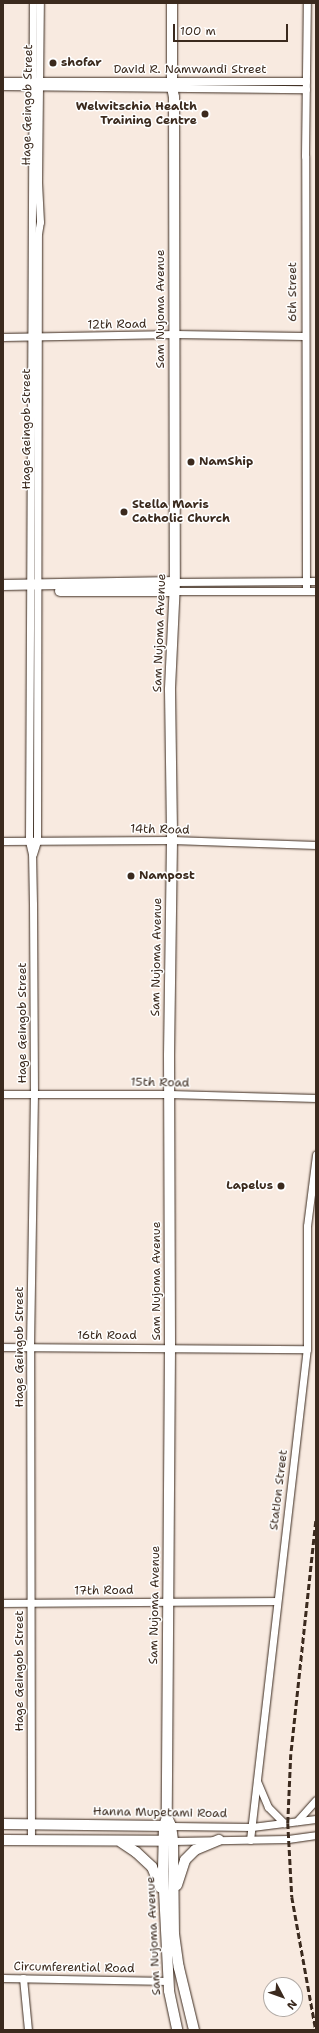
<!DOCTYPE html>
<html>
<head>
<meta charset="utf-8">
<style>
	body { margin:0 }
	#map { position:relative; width:319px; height:2033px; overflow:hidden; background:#f8eae0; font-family:"Shantell Sans",sans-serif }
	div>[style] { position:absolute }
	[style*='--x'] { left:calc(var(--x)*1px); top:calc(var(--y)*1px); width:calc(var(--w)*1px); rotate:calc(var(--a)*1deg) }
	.roads { filter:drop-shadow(0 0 1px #3b2a1e) drop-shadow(0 0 1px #3b2a1e) }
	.street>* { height:7px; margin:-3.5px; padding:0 3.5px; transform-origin:3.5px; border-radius:3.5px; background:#fff }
	.secondary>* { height:10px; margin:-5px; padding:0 5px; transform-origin:5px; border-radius:5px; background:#fff }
	.rail>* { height:2.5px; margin-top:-1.25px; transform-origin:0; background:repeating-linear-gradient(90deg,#3b2a1e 0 6px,transparent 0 9px) }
	.dots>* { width:11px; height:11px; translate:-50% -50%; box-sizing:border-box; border:2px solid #fff; border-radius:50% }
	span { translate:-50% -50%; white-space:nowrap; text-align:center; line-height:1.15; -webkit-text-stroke:3px #fff; paint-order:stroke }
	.poi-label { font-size:12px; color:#3b2a1e; font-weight:700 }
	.left { translate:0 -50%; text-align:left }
	.right { translate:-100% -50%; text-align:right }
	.street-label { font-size:12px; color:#3b2a1e }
	.frame { position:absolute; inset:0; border:4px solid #3b2a1e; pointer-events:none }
	.north { position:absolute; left:263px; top:1977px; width:40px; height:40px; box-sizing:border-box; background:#fff; border:1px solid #b1aaa5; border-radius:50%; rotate:131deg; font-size:11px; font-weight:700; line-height:16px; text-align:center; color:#3b2a1e }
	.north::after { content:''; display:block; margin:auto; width:14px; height:18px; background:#3b2a1e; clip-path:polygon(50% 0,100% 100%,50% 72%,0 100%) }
	.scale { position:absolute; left:173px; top:24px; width:115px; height:18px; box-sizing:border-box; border:2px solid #3b2a1e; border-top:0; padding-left:5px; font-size:12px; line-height:14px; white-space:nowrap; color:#3b2a1e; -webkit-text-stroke:3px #fff; paint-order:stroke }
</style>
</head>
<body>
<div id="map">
	<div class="roads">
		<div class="street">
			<div style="--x:3;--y:81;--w:303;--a:0"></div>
			<div style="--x:3;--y:86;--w:303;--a:0.6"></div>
			<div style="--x:3;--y:337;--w:172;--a:-1"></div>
			<div style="--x:175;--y:334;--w:129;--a:0.9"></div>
			<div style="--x:175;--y:582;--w:141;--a:-0.4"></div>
			<div style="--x:174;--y:591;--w:142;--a:0"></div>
			<div style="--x:306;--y:591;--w:435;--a:-90.1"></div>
			<div style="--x:305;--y:156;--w:153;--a:-89.3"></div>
			<div style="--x:3;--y:841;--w:169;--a:-0.3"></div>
			<div style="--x:172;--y:840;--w:144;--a:2"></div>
			<div style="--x:33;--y:854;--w:14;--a:-73"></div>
			<div style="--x:37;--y:841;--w:607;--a:-89.91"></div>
			<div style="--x:38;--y:234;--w:12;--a:-81"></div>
			<div style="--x:40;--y:222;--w:40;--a:-92.9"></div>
			<div style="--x:38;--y:182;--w:179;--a:-89.4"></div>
			<div style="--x:3;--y:1094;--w:166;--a:0"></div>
			<div style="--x:169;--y:1094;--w:147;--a:1.6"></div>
			<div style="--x:3;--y:1347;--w:304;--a:0.4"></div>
			<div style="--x:3;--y:1603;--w:274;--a:-0.4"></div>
			<div style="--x:257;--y:1781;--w:28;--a:67"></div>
			<div style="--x:268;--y:1807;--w:23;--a:45"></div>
			<div style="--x:297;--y:1821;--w:28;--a:-48"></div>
			<div style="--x:171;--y:1826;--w:81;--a:0.7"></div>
			<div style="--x:252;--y:1827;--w:64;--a:-7.1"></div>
			<div style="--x:31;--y:1840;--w:493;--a:-90.1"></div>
			<div style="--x:30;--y:1347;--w:254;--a:-89.1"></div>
			<div style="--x:34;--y:1093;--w:189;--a:-90.3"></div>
			<div style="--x:33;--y:904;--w:50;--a:-91.1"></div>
			<div style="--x:32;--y:854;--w:13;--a:-103"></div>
			<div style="--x:29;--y:841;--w:838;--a:-89.73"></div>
			<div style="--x:250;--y:1840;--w:494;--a:-83.4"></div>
			<div style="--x:307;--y:1349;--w:123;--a:-90"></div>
			<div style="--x:307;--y:1226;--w:72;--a:-82.8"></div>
			<div style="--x:173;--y:1841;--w:115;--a:-1"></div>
			<div style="--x:288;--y:1839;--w:28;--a:-8"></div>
			<div style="--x:3;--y:1978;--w:166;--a:1"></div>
			<div style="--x:23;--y:1978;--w:52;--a:84.5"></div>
		</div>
		<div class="secondary">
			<div style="--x:172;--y:3;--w:84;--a:90"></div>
			<div style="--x:172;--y:87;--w:10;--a:79"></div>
			<div style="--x:174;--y:97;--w:485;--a:89.9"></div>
			<div style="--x:175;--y:582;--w:108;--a:92.7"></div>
			<div style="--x:170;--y:690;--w:150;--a:89.2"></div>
			<div style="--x:172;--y:840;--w:215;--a:90.8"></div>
			<div style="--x:169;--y:1055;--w:293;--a:89.8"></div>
			<div style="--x:170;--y:1348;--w:469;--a:90.4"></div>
			<div style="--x:167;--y:1817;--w:9;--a:108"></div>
			<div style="--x:164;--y:1826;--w:45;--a:91.3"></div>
			<div style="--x:163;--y:1871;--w:120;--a:87.1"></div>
			<div style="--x:169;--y:1991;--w:40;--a:78"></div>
			<div style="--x:3;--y:585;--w:172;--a:-1"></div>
			<div style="--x:60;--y:591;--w:114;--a:0"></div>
			<div style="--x:167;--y:1817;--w:10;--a:66"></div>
			<div style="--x:171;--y:1826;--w:15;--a:82"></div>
			<div style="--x:173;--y:1841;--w:93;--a:89.4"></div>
			<div style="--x:174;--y:1934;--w:34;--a:82"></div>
			<div style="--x:179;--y:1968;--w:64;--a:76.4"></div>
			<div style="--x:3;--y:1824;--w:166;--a:0.7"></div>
			<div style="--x:3;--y:1840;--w:166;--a:0.3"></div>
			<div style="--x:121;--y:1842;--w:18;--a:34"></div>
			<div style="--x:136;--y:1852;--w:22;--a:43"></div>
			<div style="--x:152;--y:1867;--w:22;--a:68"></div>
			<div style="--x:177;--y:1885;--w:26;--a:-72"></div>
			<div style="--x:185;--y:1860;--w:14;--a:-45"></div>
			<div style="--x:195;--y:1850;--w:26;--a:-23"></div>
		</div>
	</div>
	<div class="rail">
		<div style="--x:316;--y:1521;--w:234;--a:96.1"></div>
		<div style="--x:291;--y:1754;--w:69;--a:92.5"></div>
		<div style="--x:288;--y:1823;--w:74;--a:86.9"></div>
		<div style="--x:292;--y:1897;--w:135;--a:79.8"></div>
	</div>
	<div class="dots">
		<div style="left:53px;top:63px;background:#3b2a1e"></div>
		<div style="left:205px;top:114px;background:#3b2a1e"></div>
		<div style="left:191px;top:462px;background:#3b2a1e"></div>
		<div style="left:124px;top:512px;background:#3b2a1e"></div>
		<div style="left:131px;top:876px;background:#3b2a1e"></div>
		<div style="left:281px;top:1186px;background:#3b2a1e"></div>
	</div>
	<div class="poi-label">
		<span class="left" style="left:61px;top:63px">shofar</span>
		<span class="right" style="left:197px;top:114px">Welwitschia Health<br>Training Centre</span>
		<span class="left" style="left:199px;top:462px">NamShip</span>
		<span class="left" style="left:132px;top:512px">Stella Maris<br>Catholic Church</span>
		<span class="left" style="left:139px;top:876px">Nampost</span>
		<span class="right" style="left:273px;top:1186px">Lapelus</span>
	</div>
	<div class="street-label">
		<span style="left:190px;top:70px">David R. Namwandi Street</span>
		<span style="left:28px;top:105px;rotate:-89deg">Hage Geingob Street</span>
		<span style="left:293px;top:292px;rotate:-90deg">6th Street</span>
		<span style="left:161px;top:309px;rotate:-90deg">Sam Nujoma Avenue</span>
		<span style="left:117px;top:325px;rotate:-1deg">12th Road</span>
		<span style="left:27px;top:429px;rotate:-90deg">Hage Geingob Street</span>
		<span style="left:160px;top:633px;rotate:-88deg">Sam Nujoma Avenue</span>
		<span style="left:160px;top:830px;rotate:1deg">14th Road</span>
		<span style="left:157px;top:957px;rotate:-89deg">Sam Nujoma Avenue</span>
		<span style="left:23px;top:1023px;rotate:-90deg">Hage Geingob Street</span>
		<span style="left:160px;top:1083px;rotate:1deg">15th Road</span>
		<span style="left:157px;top:1281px;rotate:-90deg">Sam Nujoma Avenue</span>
		<span style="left:107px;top:1336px">16th Road</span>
		<span style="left:20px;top:1347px;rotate:-90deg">Hage Geingob Street</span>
		<span style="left:279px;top:1490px;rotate:-83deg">Station Street</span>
		<span style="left:104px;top:1591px;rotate:-1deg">17th Road</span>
		<span style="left:155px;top:1605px;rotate:-89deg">Sam Nujoma Avenue</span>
		<span style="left:20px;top:1671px;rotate:-90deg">Hage Geingob Street</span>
		<span style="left:160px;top:1813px;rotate:1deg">Hanna Mupetami Road</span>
		<span style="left:154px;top:1936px;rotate:-93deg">Sam Nujoma Avenue</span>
		<span style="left:74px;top:1968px;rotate:1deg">Circumferential Road</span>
	</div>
	<div class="frame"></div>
	<div class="north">N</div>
	<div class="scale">100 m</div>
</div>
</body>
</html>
